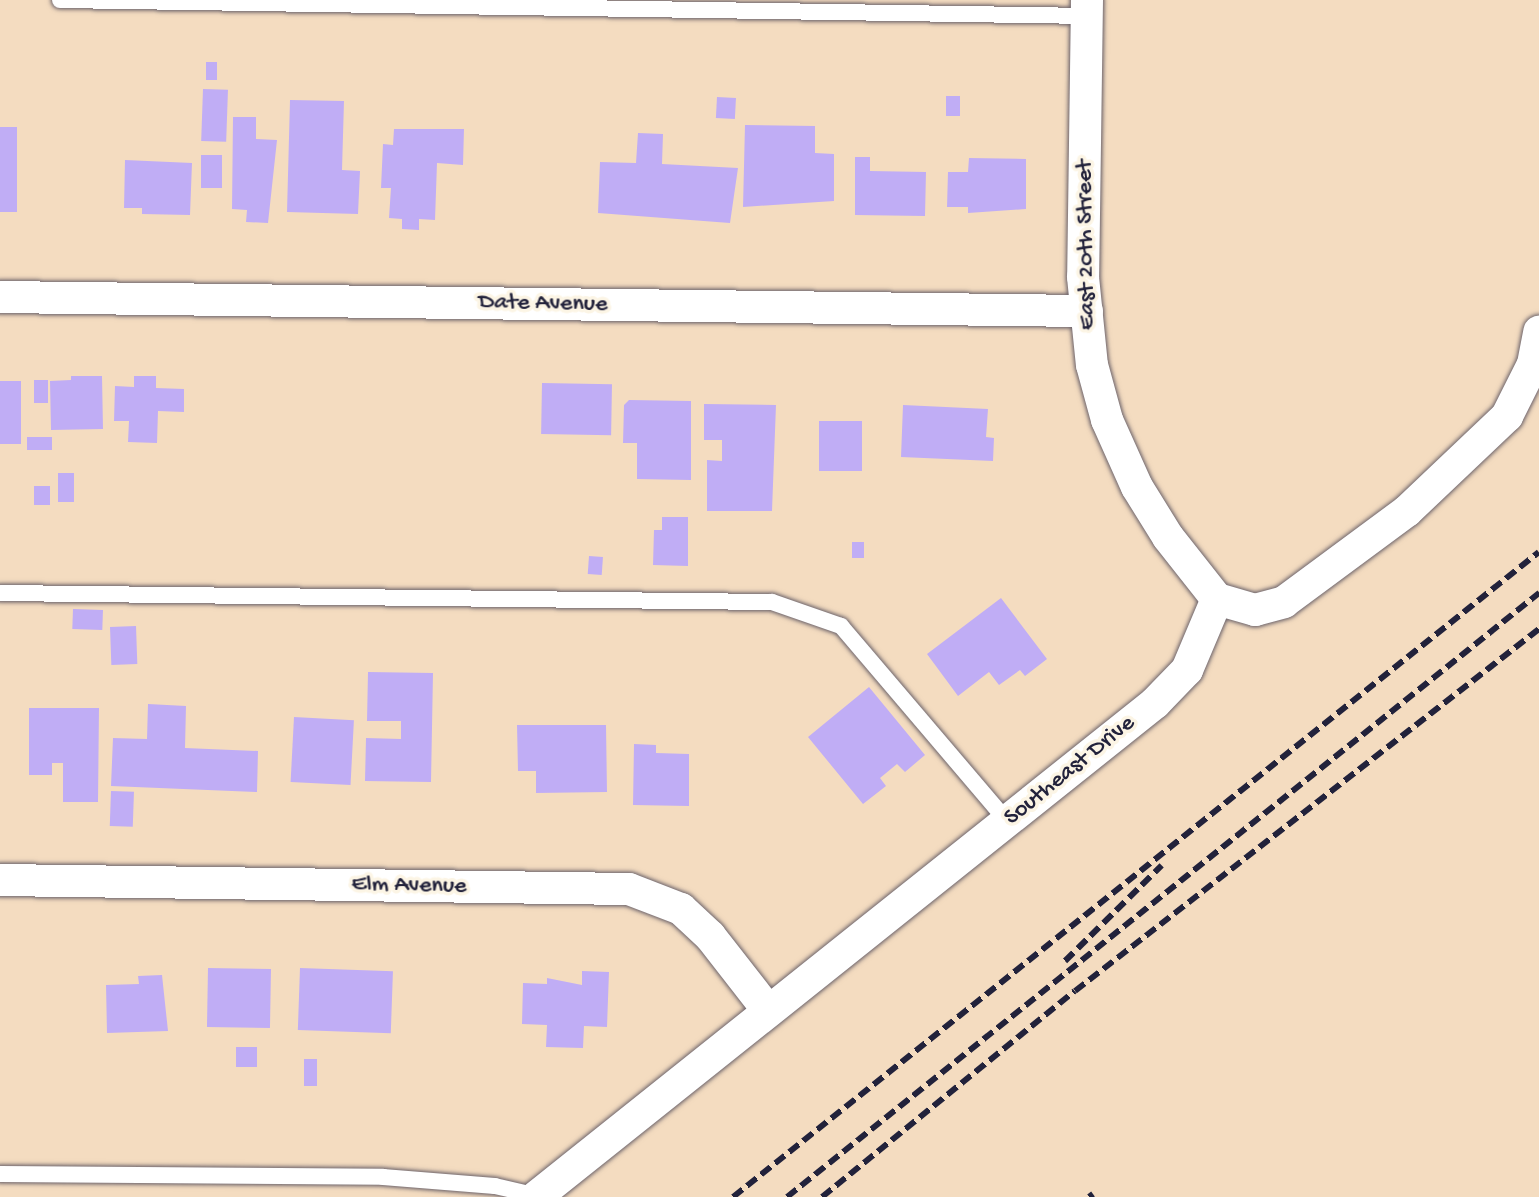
<!DOCTYPE html>
<html>
<head>
<meta charset="utf-8">
<style>
	body { margin:0 }
	#map { position:relative; width:1539px; height:1197px; overflow:hidden; background:#f4dcc0; font-family:"Gochi Hand",sans-serif }
	div>[style] { position:absolute }
	[style*='--x'] { left:calc(var(--x)*1px); top:calc(var(--y)*1px); width:calc(var(--w)*1px); rotate:calc(var(--a)*1deg) }
	.building>* { inset:0; background:#c0adf5; transform-origin:0 0 }
	.roads { filter:drop-shadow(0 0 2px #6c636a) drop-shadow(0 0 2px #6c636a) }
	.lane>* { height:16px; margin:-8px; padding:0 8px; transform-origin:8px; border-radius:8px; background:#fff }
	.street>* { height:32px; margin:-16px; padding:0 16px; transform-origin:16px; border-radius:16px; background:#fff }
	.rail>* { height:6px; margin-top:-3px; transform-origin:0; background:repeating-linear-gradient(90deg,#22223b 0 12px,transparent 0 18px) }
	span { translate:-50% -50%; white-space:nowrap; text-align:center; line-height:1.15; -webkit-text-stroke:7px #fcf5e5; paint-order:stroke }
	.street-label { font-size:24px; color:#22223b }
</style>
</head>
<body>
<div id="map">
	<div class="building">
		<div style="left:206px;top:62px;width:11px;height:18px"></div>
		<div style="left:203px;top:89px;width:25px;height:52px;rotate:2deg"></div>
		<div style="left:946px;top:96px;width:14px;height:20px"></div>
		<div style="left:717px;top:97px;width:19px;height:21px;rotate:3deg"></div>
		<div style="clip-path:polygon(290px 100px,344px 101px,342px 170px,360px 171px,358px 214px,287px 212px)"></div>
		<div style="clip-path:polygon(233px 117px,256px 117px,256px 139px,277px 140px,268px 223px,246px 222px,247px 210px,232px 209px)"></div>
		<div style="clip-path:polygon(745px 125px,815px 126px,815px 153px,834px 154px,834px 201px,743px 207px)"></div>
		<div style="left:0;top:127px;width:17px;height:85px"></div>
		<div style="clip-path:polygon(394px 129px,464px 129px,463px 165px,437px 163px,435px 220px,419px 219px,419px 230px,402px 229px,402px 219px,389px 218px,391px 188px,381px 188px,383px 144px,393px 145px)"></div>
		<div style="clip-path:polygon(638px 133px,663px 134px,662px 164px,738px 168px,730px 223px,598px 213px,600px 162px,636px 163px)"></div>
		<div style="left:201px;top:155px;width:21px;height:33px"></div>
		<div style="clip-path:polygon(855px 157px,870px 157px,870px 171px,926px 172px,925px 216px,855px 215px)"></div>
		<div style="clip-path:polygon(969px 158px,1026px 159px,1026px 209px,968px 213px,968px 207px,947px 207px,948px 172px,968px 172px)"></div>
		<div style="clip-path:polygon(125px 160px,192px 163px,190px 215px,142px 214px,142px 208px,124px 208px)"></div>
		<div style="clip-path:polygon(71px 376px,102px 376px,103px 429px,51px 430px,50px 381px,71px 380px)"></div>
		<div style="clip-path:polygon(134px 376px,156px 376px,156px 388px,184px 389px,184px 412px,158px 411px,157px 443px,128px 442px,129px 421px,114px 421px,115px 386px,134px 387px)"></div>
		<div style="left:34px;top:380px;width:14px;height:23px"></div>
		<div style="left:0;top:381px;width:21px;height:63px"></div>
		<div style="left:542px;top:383px;width:70px;height:51px;rotate:1deg"></div>
		<div style="clip-path:polygon(629px 400px,691px 401px,691px 480px,637px 479px,637px 443px,623px 443px,624px 405px)"></div>
		<div style="clip-path:polygon(704px 404px,776px 405px,772px 511px,707px 511px,707px 460px,722px 461px,722px 440px,704px 440px)"></div>
		<div style="clip-path:polygon(903px 405px,988px 409px,986px 437px,994px 438px,993px 461px,901px 457px)"></div>
		<div style="left:819px;top:421px;width:43px;height:50px"></div>
		<div style="left:27px;top:437px;width:25px;height:13px"></div>
		<div style="left:58px;top:473px;width:16px;height:29px"></div>
		<div style="left:34px;top:486px;width:16px;height:19px"></div>
		<div style="clip-path:polygon(662px 517px,688px 517px,688px 566px,653px 565px,654px 530px,662px 530px)"></div>
		<div style="left:852px;top:542px;width:12px;height:16px"></div>
		<div style="left:589px;top:556px;width:14px;height:18px;rotate:4deg"></div>
		<div style="clip-path:polygon(1001px 598px,1047px 659px,1025px 676px,1020px 670px,999px 685px,989px 672px,958px 696px,927px 654px)"></div>
		<div style="left:73px;top:609px;width:30px;height:20px;rotate:2deg"></div>
		<div style="left:136px;top:626px;width:38px;height:26px;rotate:88deg"></div>
		<div style="clip-path:polygon(368px 672px,433px 673px,431px 782px,365px 781px,366px 738px,401px 739px,401px 721px,367px 721px)"></div>
		<div style="clip-path:polygon(869px 687px,925px 755px,905px 772px,897px 764px,880px 778px,886px 786px,863px 804px,808px 737px)"></div>
		<div style="clip-path:polygon(148px 704px,186px 706px,185px 748px,258px 751px,257px 792px,111px 786px,113px 738px,147px 739px)"></div>
		<div style="clip-path:polygon(29px 708px,99px 708px,98px 802px,63px 802px,63px 763px,52px 763px,52px 775px,29px 775px)"></div>
		<div style="left:294px;top:717px;width:60px;height:65px;rotate:3deg"></div>
		<div style="clip-path:polygon(517px 725px,606px 725px,607px 792px,536px 793px,536px 771px,518px 771px)"></div>
		<div style="clip-path:polygon(634px 744px,656px 745px,656px 753px,689px 754px,689px 806px,633px 805px)"></div>
		<div style="left:111px;top:791px;width:23px;height:35px;rotate:2deg"></div>
		<div style="left:208px;top:968px;width:63px;height:59px;rotate:1deg"></div>
		<div style="left:300px;top:968px;width:93px;height:62px;rotate:2deg"></div>
		<div style="clip-path:polygon(582px 971px,609px 972px,607px 1027px,584px 1026px,583px 1048px,546px 1047px,547px 1025px,522px 1024px,523px 983px,547px 984px,547px 978px,582px 985px)"></div>
		<div style="clip-path:polygon(162px 975px,168px 1031px,107px 1033px,106px 985px,139px 984px,138px 976px)"></div>
		<div style="left:236px;top:1047px;width:21px;height:20px"></div>
		<div style="left:304px;top:1059px;width:13px;height:27px"></div>
	</div>
	<div class="roads">
		<div class="lane">
			<div style="--x:60;--y:0;--w:1027;--a:0.89"></div>
			<div style="--x:0;--y:593;--w:772;--a:0.67"></div>
			<div style="--x:772;--y:602;--w:73;--a:19.2"></div>
			<div style="--x:841;--y:626;--w:256;--a:49.6"></div>
			<div style="--x:0;--y:1174;--w:383;--a:0.4"></div>
			<div style="--x:383;--y:1177;--w:112;--a:4.6"></div>
			<div style="--x:495;--y:1186;--w:44;--a:13.1"></div>
		</div>
		<div class="street">
			<div style="--x:1087;--y:0;--w:277;--a:90.8"></div>
			<div style="--x:1083;--y:277;--w:88;--a:84.2"></div>
			<div style="--x:1092;--y:365;--w:57;--a:74.7"></div>
			<div style="--x:1107;--y:420;--w:73;--a:65.9"></div>
			<div style="--x:1137;--y:487;--w:59;--a:58.2"></div>
			<div style="--x:1168;--y:537;--w:79;--a:51.7"></div>
			<div style="--x:1217;--y:599;--w:40;--a:16"></div>
			<div style="--x:1255;--y:610;--w:30;--a:-15"></div>
			<div style="--x:1284;--y:602;--w:153;--a:-36.5"></div>
			<div style="--x:1407;--y:511;--w:138;--a:-43.5"></div>
			<div style="--x:1507;--y:416;--w:58;--a:-63.4"></div>
			<div style="--x:1533;--y:364;--w:33;--a:-79"></div>
			<div style="--x:0;--y:297;--w:1087;--a:0.74"></div>
			<div style="--x:0;--y:880;--w:629;--a:0.82"></div>
			<div style="--x:629;--y:889;--w:56;--a:21"></div>
			<div style="--x:681;--y:909;--w:40;--a:43"></div>
			<div style="--x:710;--y:936;--w:93;--a:52"></div>
			<div style="--x:536;--y:1197;--w:792;--a:-38.59"></div>
			<div style="--x:1155;--y:703;--w:46;--a:-45.9"></div>
			<div style="--x:1187;--y:670;--w:77;--a:-67.1"></div>
		</div>
	</div>
	<div class="rail">
		<div style="--x:1065;--y:961;--w:136;--a:-44.7"></div>
		<div style="--x:733;--y:1197;--w:1032;--a:-38.67"></div>
		<div style="--x:787;--y:1197;--w:965;--a:-38.77"></div>
		<div style="--x:822;--y:1197;--w:326;--a:-39.2"></div>
		<div style="--x:1075;--y:991;--w:589;--a:-37.96"></div>
		<div style="--x:1089;--y:1197;--w:5;--a:-37"></div>
	</div>
	<div class="street-label">
		<span style="left:1087px;top:245px;rotate:-91deg">East 20th Street</span>
		<span style="left:543px;top:304px;rotate:1deg">Date Avenue</span>
		<span style="left:1070px;top:771px;rotate:-39deg">Southeast Drive</span>
		<span style="left:409px;top:886px;rotate:1deg">Elm Avenue</span>
	</div>
</div>
</body>
</html>
